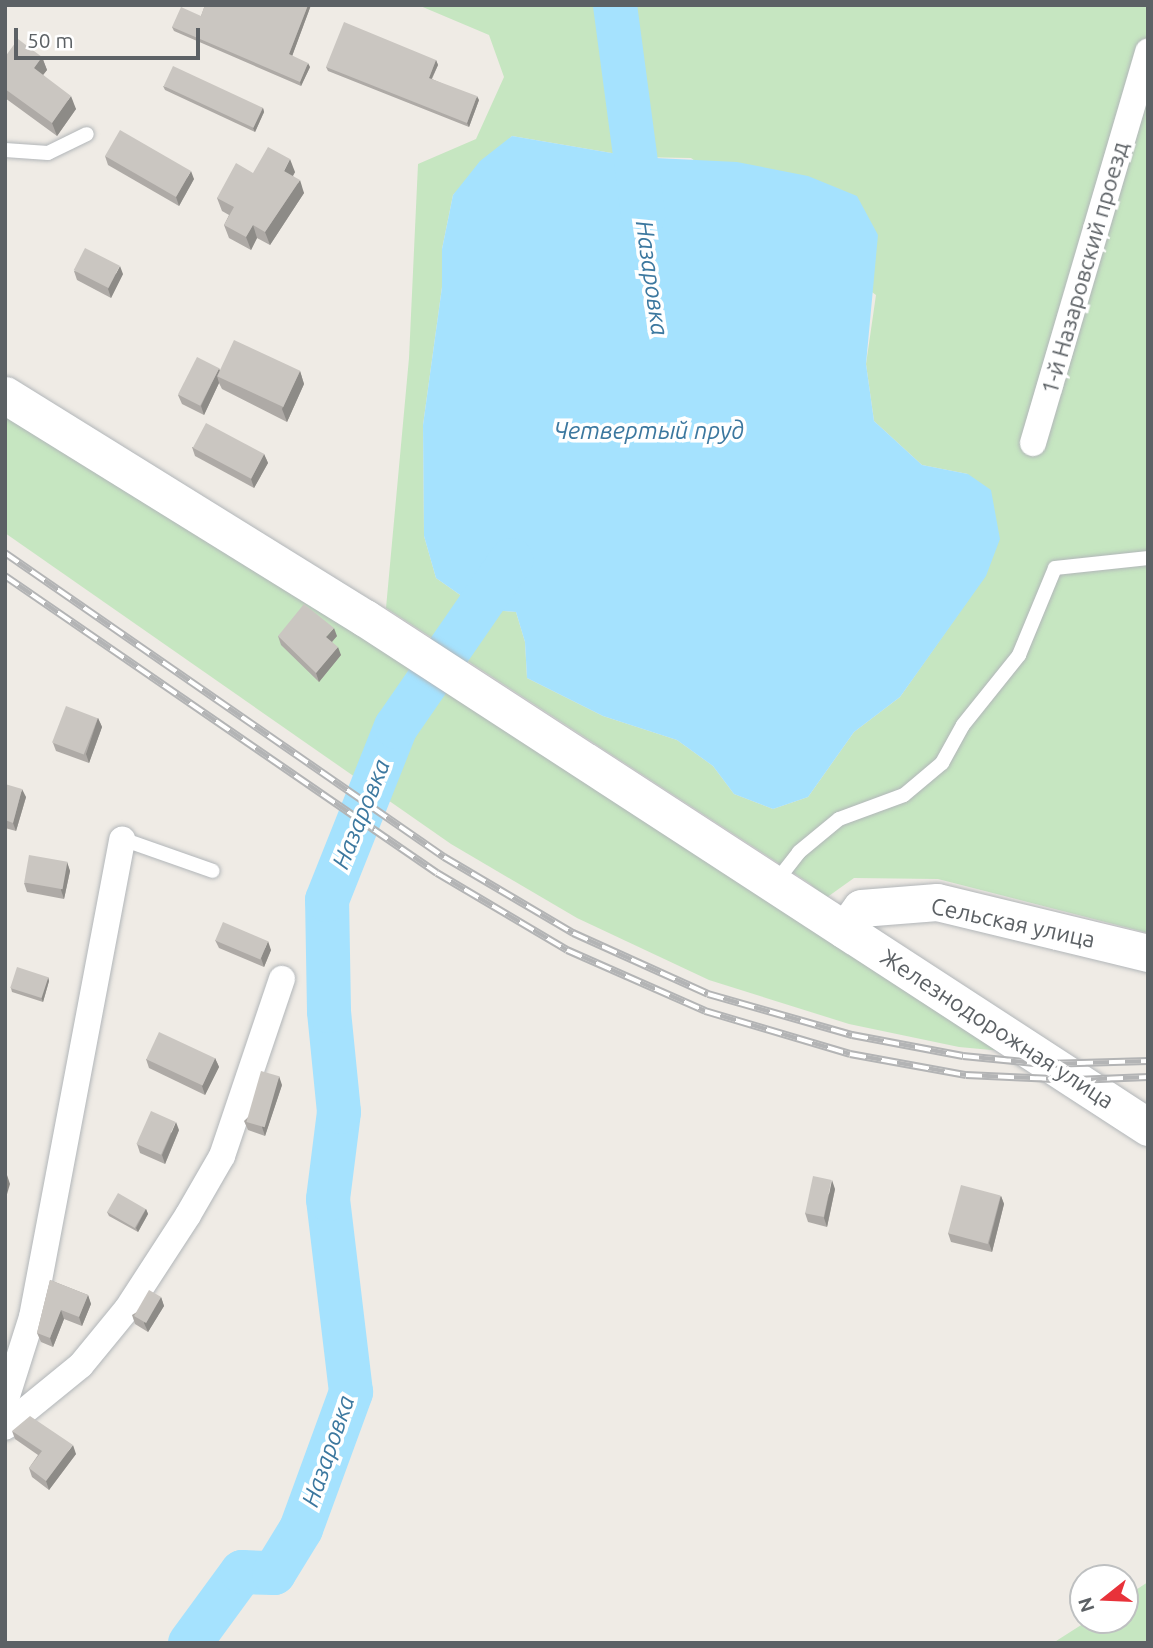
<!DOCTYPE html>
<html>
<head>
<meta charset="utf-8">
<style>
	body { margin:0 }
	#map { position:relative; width:1153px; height:1648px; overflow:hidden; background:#efebe5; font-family:Ubuntu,sans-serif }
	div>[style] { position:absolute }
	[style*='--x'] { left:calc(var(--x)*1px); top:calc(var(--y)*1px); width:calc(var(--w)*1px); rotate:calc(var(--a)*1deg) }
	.green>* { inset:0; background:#c6e6c1 }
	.water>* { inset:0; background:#a5e2fe }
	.river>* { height:44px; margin:-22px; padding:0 22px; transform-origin:22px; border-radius:22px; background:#a5e2fe }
	.roads { filter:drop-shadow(0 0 2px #b2b6b9) drop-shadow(0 0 2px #b2b6b9) }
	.lane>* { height:14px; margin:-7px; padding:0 7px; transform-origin:7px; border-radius:7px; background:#fff }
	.street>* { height:26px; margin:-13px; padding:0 13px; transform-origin:13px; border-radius:13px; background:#fff }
	.secondary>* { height:37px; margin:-18.5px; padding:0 18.5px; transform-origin:18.5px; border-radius:18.5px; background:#fff }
	.rail>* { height:8px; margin-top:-4px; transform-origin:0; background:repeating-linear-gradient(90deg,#fff 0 16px,#b3b4b5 0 32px); box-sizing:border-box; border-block:2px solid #b3b4b5 }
	.wall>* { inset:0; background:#aeaaa6 }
	.shaded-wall>* { inset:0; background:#8d8b87 }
	.building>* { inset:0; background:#cac6c1; transform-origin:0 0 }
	span { translate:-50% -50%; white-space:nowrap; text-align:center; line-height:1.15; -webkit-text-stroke:7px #fff; paint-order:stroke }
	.street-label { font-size:23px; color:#5c6165 }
	.water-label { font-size:24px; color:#3c789f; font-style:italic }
	.frame { position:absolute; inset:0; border:7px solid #5c6165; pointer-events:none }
	.north { position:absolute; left:1069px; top:1564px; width:70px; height:70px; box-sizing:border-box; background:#fff; border:2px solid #bec0c1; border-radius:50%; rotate:252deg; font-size:19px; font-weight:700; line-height:28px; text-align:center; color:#5c6165 }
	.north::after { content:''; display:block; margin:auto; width:24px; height:32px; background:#e8323a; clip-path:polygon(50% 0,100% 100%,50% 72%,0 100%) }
	.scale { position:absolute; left:14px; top:28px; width:186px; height:32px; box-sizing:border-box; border:4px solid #5c6165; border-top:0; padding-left:9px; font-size:21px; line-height:24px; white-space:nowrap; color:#5c6165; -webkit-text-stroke:5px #fff; paint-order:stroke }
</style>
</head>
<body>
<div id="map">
	<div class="green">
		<div style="clip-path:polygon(evenodd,418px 5px,1148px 5px,1148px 933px,938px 879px,854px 878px,826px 898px,809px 883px,386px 608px,409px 358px,418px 164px,476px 139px,504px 77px,489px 35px,418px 5px,512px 136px,635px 157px,691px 158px,876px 295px,866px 364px,874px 421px,922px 465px,968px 474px,985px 576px,900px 697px,854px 732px,808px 797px,773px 809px,734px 794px,713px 766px,677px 740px,603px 716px,527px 678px,525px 642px,516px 612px,480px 609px,436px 578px,424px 536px,423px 425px,442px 287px,442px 249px,453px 195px,512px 136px)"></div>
		<div style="clip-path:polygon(5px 413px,167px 512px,1013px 1052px,959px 1047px,849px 1024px,709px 980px,577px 918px,451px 844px,5px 533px)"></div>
		<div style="clip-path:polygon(1148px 1582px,1148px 1643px,1053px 1643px,1089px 1620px,1125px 1620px,1125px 1597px)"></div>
	</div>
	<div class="water">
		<div style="clip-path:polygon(512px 136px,635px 157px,737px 162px,808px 176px,857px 196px,878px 235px,866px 364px,874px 421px,922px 465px,968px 474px,991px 490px,1000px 539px,986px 576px,900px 697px,854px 732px,808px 797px,773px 809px,734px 794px,713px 766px,677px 740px,603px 716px,527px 678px,525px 642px,516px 612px,480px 609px,436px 578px,424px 536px,423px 425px,442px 287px,442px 249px,453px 195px,480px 161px)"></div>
	</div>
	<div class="river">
		<div style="--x:615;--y:5;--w:213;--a:82.4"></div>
		<div style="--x:190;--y:1643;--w:88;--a:-53.8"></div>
		<div style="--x:242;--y:1572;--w:32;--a:2"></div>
		<div style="--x:274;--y:1573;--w:52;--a:-58.5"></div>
		<div style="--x:301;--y:1529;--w:146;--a:-69.9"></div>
		<div style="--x:351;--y:1392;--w:194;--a:-96.8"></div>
		<div style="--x:328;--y:1199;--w:88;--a:-82.8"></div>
		<div style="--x:339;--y:1112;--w:101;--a:-95.7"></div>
		<div style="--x:329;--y:1011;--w:111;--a:-91"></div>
		<div style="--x:327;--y:900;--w:186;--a:-68.3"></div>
		<div style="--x:396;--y:727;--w:203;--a:-55.4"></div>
	</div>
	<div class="roads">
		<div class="lane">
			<div style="--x:5;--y:150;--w:43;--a:4"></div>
			<div style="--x:48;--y:153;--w:43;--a:-26"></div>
			<div style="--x:122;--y:839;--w:96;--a:19.4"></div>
			<div style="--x:775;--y:883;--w:39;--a:-52"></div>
			<div style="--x:799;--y:852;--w:52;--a:-39.5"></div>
			<div style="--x:839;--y:819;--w:69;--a:-20.3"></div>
			<div style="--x:904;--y:795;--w:50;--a:-40.1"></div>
			<div style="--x:942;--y:763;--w:43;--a:-61.1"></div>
			<div style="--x:963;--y:725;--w:90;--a:-51.3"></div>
			<div style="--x:1019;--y:655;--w:94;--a:-67.5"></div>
			<div style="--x:1055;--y:568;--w:94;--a:-6.1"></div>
		</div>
		<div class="street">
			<div style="--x:1033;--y:443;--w:408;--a:-73.6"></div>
			<div style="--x:5;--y:1402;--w:89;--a:-72.4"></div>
			<div style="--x:32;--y:1317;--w:486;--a:-79.3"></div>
			<div style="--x:5;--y:1427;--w:98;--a:-39.2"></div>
			<div style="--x:81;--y:1365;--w:72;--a:-50.6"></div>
			<div style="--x:127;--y:1309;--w:112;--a:-57"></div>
			<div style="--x:188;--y:1215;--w:68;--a:-60"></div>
			<div style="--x:222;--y:1156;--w:187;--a:-71.3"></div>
		</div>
		<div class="secondary">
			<div style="--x:5;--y:395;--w:423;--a:31.8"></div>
			<div style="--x:365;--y:618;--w:934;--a:33.03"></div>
			<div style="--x:845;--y:930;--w:27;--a:-54"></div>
			<div style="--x:861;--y:908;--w:76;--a:-4.5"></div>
			<div style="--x:937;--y:902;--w:217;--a:13.6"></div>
		</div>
	</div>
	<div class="rail">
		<div style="--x:5;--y:553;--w:534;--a:34.7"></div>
		<div style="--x:444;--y:857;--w:150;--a:30.5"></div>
		<div style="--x:573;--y:933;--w:148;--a:24.3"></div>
		<div style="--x:708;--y:994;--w:150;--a:15.9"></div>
		<div style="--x:852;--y:1035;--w:113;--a:10.7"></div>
		<div style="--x:963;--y:1056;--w:82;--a:5.6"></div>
		<div style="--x:1045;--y:1064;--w:103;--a:-1.7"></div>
		<div style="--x:5;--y:576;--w:524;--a:34.51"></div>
		<div style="--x:437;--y:873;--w:151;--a:30.6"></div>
		<div style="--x:567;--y:950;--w:151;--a:23.8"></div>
		<div style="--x:705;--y:1011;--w:151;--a:16.5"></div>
		<div style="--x:850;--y:1054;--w:118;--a:10.3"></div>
		<div style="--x:966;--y:1075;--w:109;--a:2.6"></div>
		<div style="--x:1075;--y:1080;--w:73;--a:-2.4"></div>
	</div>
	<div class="wall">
		<div style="clip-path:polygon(205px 5px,311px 5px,292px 56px,310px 67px,301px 86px,174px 31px,172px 27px,201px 16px)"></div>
		<div style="clip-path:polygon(5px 57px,42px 57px,47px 70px,43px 75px,76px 109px,57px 136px,5px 98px)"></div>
		<div style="clip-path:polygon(436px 60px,438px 65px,432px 79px,479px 100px,469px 127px,328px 71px,326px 67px)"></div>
		<div style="clip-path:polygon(163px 86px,263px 108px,264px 112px,255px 132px,165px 90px)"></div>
		<div style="clip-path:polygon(105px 156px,194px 179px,179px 206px,108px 165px)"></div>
		<div style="clip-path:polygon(295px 172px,293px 176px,304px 193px,270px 245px,257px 238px,251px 250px,229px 238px,224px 225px,229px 215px,222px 211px,217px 198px,253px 173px)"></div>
		<div style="clip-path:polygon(74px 271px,123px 274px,111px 298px,77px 280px)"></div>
		<div style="clip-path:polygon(220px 370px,300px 371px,304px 384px,287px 422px,222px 389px,219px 383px,204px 415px,182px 404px,178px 395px)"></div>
		<div style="clip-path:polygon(192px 447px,264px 454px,268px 463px,254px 488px,195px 456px)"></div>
		<div style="clip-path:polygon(278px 636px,337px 636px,332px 642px,341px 655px,319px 682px,281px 645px)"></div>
		<div style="clip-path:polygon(98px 718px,102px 727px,89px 763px,56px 751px,53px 743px)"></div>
		<div style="clip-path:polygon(5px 784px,26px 797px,16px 831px,5px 828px)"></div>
		<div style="clip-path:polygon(67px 862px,70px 871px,64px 899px,27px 892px,24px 883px)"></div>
		<div style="clip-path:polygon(215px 940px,271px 950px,264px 967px,219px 948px)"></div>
		<div style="clip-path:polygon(48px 977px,49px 981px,43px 1002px,12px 992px,11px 988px)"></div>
		<div style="clip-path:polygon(215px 1058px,219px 1067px,205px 1095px,149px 1068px,146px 1059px)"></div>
		<div style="clip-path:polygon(282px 1085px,265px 1136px,248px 1130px,244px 1121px)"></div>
		<div style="clip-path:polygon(179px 1130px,165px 1164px,140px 1153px,137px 1144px)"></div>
		<div style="clip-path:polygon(835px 1189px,827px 1227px,808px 1222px,805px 1213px)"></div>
		<div style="clip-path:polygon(1001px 1196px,1004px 1204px,992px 1252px,951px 1242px,948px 1233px)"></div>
		<div style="clip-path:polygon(146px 1209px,148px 1214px,138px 1232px,109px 1216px,107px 1212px)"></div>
		<div style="clip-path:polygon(50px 1280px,88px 1295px,91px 1304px,82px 1326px,64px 1319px,53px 1347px,41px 1342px,37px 1333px)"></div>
		<div style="clip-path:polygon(161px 1297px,164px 1306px,148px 1332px,135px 1324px,132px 1315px)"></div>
		<div style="clip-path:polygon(12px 1431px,76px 1454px,49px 1490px,32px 1477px,29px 1468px,38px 1455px,15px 1439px)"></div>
	</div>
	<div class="shaded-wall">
		<div style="clip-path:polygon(308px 5px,311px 5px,291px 59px,289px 54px)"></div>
		<div style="clip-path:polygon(42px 57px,47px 70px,38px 81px,34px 68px)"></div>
		<div style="clip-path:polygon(436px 60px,438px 65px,430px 82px,429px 78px)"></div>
		<div style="clip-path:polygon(308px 63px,310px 67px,301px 86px,300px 82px)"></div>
		<div style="clip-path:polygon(71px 96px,76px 109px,57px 136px,52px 123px)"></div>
		<div style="clip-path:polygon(477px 96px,479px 100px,469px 127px,467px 123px)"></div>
		<div style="clip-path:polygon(263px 108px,264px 112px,255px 132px,253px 128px)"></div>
		<div style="clip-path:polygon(290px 159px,295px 172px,288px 184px,284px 171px)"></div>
		<div style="clip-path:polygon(191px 171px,194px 179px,179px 206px,176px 197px)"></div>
		<div style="clip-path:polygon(300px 180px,304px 193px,270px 245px,265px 232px)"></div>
		<div style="clip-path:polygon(253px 225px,257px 238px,251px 250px,246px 237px)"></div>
		<div style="clip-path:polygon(120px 266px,123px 274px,111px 298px,108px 289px)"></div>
		<div style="clip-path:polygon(219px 368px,222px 377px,217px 376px,219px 383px,204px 415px,201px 406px)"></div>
		<div style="clip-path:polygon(300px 371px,304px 384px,287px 422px,282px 409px)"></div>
		<div style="clip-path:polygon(264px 454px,268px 463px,254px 488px,251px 479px)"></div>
		<div style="clip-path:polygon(334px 628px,337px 636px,329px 645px,326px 637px)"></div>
		<div style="clip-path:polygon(338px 647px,341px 655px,319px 682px,316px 673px)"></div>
		<div style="clip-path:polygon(98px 718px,102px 727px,89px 763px,86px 754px)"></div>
		<div style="clip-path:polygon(22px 789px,26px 797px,16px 831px,13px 823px)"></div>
		<div style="clip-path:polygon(67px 862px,70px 871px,64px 899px,61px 890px)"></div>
		<div style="clip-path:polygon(268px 941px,271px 950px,264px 967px,261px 958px)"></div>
		<div style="clip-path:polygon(48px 977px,49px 981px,43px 1002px,41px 997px)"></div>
		<div style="clip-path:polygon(215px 1058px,219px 1067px,205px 1095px,202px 1086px)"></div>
		<div style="clip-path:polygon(279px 1076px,282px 1085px,265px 1136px,262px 1127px)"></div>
		<div style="clip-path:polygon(176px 1122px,179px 1130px,165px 1164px,162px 1155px)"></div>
		<div style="clip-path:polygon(7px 1175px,10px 1184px,5px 1201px,5px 1181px)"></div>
		<div style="clip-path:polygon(832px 1180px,835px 1189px,827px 1227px,824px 1218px)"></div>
		<div style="clip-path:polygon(1001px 1196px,1004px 1204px,992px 1252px,989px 1243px)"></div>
		<div style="clip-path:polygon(146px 1209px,148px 1214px,138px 1232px,136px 1228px)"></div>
		<div style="clip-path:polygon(88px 1295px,91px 1304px,82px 1326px,79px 1317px)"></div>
		<div style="clip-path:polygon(161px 1297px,164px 1306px,148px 1332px,144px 1323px)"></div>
		<div style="clip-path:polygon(61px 1310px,64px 1319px,53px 1347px,50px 1338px)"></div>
		<div style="clip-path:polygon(73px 1445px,76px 1454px,49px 1490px,46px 1481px)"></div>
	</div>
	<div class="building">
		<div style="clip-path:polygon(205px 5px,308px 5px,289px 54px,308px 63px,300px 82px,172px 27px,181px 7px,201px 16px)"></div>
		<div style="clip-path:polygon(344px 22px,436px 60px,429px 78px,477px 96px,467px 123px,326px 67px)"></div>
		<div style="clip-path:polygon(18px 39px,42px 57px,34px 68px,71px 96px,52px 123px,5px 89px,5px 57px)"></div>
		<div style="left:173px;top:66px;width:99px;height:22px;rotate:25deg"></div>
		<div style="left:120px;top:130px;width:82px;height:30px;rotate:30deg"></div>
		<div style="clip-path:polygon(268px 147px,290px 159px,284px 171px,300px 180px,265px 232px,253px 225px,246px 237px,224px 225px,234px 207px,217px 198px,236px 163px,253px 173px)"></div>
		<div style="left:85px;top:248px;width:39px;height:25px;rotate:27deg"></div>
		<div style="left:234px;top:340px;width:73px;height:40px;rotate:25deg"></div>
		<div style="left:197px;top:357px;width:25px;height:42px;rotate:27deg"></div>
		<div style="left:206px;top:423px;width:66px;height:28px;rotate:28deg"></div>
		<div style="clip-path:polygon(304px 604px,334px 628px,326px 637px,338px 647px,316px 673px,278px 636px)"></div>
		<div style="left:66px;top:706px;width:34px;height:39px;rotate:21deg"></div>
		<div style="clip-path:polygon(5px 784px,22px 789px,13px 823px,5px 820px)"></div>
		<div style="left:29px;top:855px;width:39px;height:28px;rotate:10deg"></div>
		<div style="left:223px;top:922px;width:49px;height:20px;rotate:23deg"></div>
		<div style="left:17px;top:967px;width:33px;height:22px;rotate:18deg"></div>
		<div style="left:159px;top:1032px;width:62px;height:30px;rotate:25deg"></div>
		<div style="left:261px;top:1071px;width:19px;height:53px;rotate:16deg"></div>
		<div style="left:151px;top:1111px;width:27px;height:36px;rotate:24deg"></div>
		<div style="left:813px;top:1176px;width:19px;height:38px;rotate:12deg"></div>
		<div style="left:961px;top:1185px;width:41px;height:50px;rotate:15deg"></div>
		<div style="left:118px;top:1193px;width:32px;height:22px;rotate:30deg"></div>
		<div style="clip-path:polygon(50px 1280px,88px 1295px,79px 1317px,61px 1310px,50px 1338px,37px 1333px)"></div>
		<div style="left:149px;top:1290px;width:14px;height:30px;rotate:30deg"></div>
		<div style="clip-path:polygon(30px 1416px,73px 1445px,46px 1481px,29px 1468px,42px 1451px,12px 1431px)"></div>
	</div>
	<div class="street-label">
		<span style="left:1085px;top:268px;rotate:-74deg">1-й Назаровский проезд</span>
		<span style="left:1013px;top:923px;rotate:12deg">Сельская улица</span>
		<span style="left:997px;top:1029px;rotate:33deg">Железнодорожная улица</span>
	</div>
	<div class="water-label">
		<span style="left:652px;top:278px;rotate:82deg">Назаровка</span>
		<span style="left:649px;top:431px">Четвертый пруд</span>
		<span style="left:361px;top:814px;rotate:-68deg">Назаровка</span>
		<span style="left:328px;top:1451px;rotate:-71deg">Назаровка</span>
	</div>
	<div class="frame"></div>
	<div class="north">N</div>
	<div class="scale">50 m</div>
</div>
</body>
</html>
